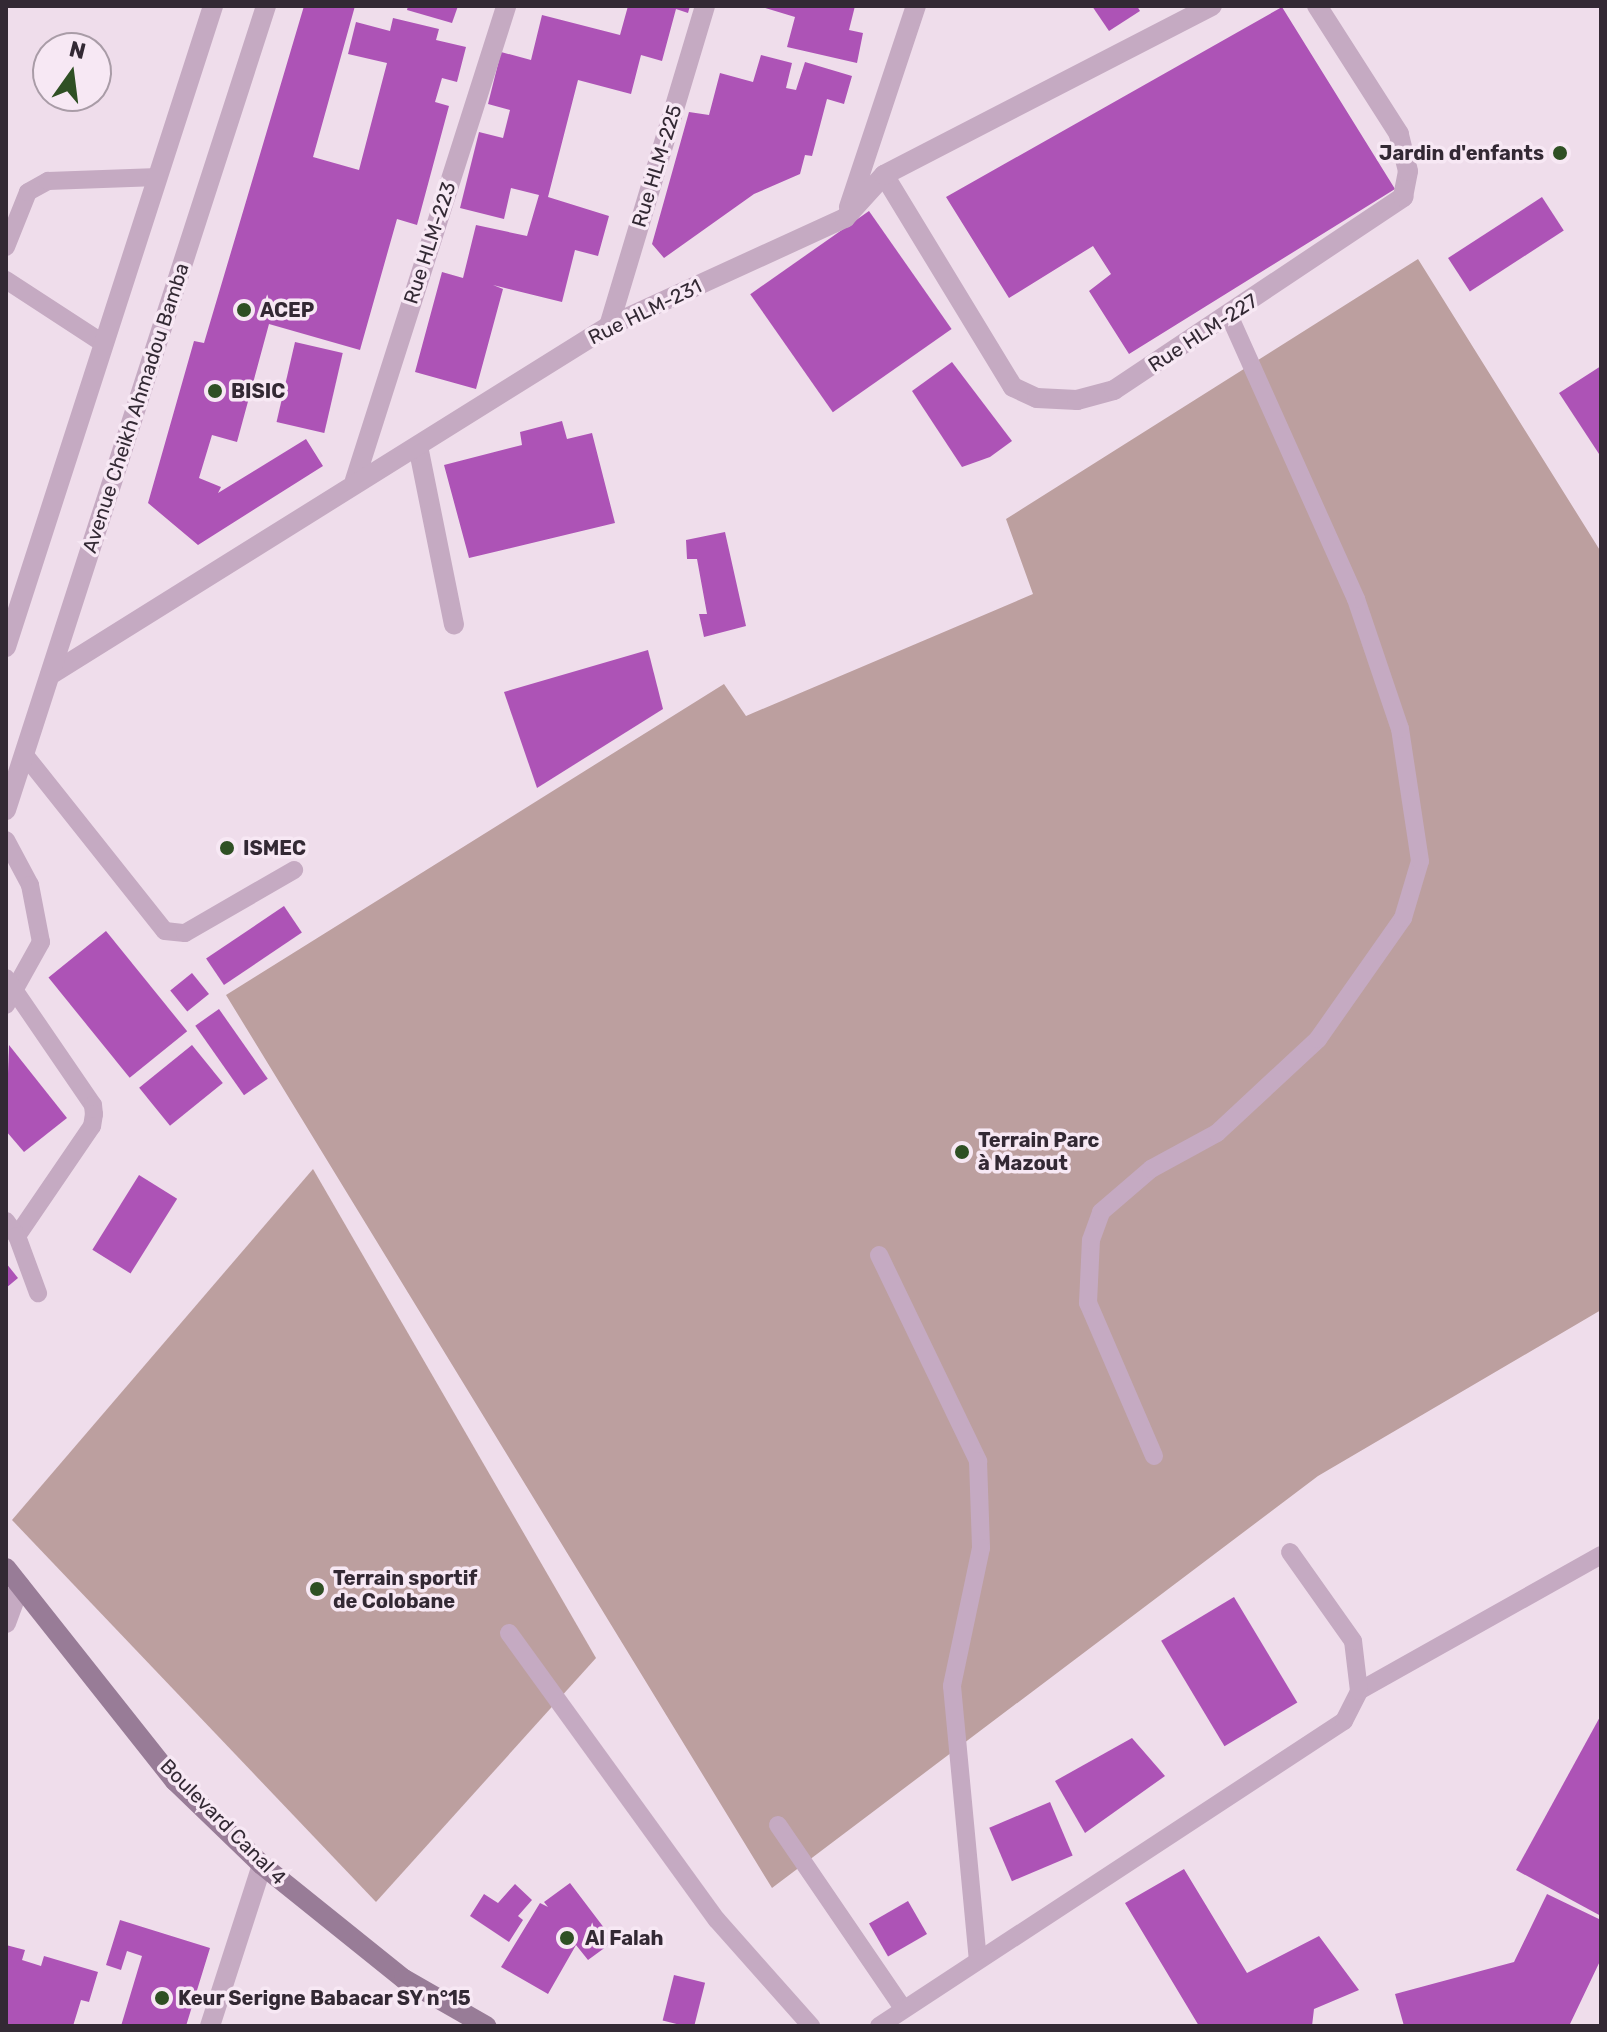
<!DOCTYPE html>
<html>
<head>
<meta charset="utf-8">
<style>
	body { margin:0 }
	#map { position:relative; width:1607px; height:2032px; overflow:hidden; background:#efddeb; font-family:Rubik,sans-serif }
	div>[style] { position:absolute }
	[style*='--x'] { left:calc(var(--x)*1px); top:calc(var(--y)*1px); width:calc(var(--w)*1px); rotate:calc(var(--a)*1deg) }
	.green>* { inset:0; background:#bc9f9f }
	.building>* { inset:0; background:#ad53b6; transform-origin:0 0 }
	.service>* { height:18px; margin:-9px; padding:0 9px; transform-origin:9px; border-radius:9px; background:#c5aac2 }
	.minor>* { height:20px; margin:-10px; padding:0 10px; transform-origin:10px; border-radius:10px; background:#c5aac2 }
	.tertiary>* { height:20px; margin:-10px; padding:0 10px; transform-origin:10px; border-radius:10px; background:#c5aac2 }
	.secondary>* { height:20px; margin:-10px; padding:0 10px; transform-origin:10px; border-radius:10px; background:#987c97 }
	.dots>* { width:22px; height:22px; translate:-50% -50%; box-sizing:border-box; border:4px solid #f7e8f4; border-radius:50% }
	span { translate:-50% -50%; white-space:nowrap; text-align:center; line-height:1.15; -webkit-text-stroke:7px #f7e8f4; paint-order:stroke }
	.poi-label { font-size:20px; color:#332934; font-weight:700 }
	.right { translate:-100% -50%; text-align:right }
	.left { translate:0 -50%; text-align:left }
	.street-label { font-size:20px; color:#332934 }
	.frame { position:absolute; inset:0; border:8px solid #332934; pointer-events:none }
	.north { position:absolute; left:32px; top:32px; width:80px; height:80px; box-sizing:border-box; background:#f7e8f4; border:2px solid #a99ca7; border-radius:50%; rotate:14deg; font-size:22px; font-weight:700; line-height:32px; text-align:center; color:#332934 }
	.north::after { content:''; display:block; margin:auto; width:28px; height:36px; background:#2f5024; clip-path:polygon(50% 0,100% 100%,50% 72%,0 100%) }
</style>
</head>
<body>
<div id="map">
	<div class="green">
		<div style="clip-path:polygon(1418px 259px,1601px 552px,1601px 1310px,1318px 1476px,772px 1888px,226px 995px,724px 684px,746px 716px,1033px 594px,1006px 519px)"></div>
		<div style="clip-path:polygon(313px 1169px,596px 1658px,376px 1902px,12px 1520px)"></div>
	</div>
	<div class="building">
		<div style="clip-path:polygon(304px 6px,355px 6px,313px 157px,359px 170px,387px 63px,348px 54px,356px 22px,390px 31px,393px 18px,439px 29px,436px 40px,466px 47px,457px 82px,442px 78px,435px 102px,449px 106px,417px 225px,397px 219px,360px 350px,269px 324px,237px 442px,212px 435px,199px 478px,221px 487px,218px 493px,306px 439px,323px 466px,198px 545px,148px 503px,194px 341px,204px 343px)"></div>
		<div style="clip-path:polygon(408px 6px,458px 6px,452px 23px,407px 10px)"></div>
		<div style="clip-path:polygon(628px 6px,690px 6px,688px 13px,676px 9px,662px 61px,641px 55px,631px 94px,578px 80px,548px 197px,609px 216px,598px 256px,575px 250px,562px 302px,493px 285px,503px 289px,476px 389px,415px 372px,442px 272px,463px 278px,476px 225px,527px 236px,539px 195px,511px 188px,504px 219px,460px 208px,479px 132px,503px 138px,510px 110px,488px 104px,501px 52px,531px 60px,542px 15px,620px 35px)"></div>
		<div style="clip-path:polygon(759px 6px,855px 6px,849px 30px,863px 33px,857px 63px,787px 47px,795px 17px)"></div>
		<div style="clip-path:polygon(1092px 6px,1137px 6px,1140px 11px,1109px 31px)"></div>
		<div style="clip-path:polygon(1282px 7px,1395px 189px,1129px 354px,1089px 291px,1111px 274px,1093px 246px,1009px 298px,946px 197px)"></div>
		<div style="clip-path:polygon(761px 55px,792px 63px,786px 88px,796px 90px,805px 62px,852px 76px,844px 104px,827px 99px,812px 156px,805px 155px,800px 174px,754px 194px,664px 258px,652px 244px,689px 112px,709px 115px,720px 73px,753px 82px)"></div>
		<div style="left:1542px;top:197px;width:40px;height:112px;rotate:57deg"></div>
		<div style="left:869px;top:211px;width:144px;height:145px;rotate:55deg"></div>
		<div style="left:295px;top:342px;width:49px;height:82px;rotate:13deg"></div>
		<div style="clip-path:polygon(952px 362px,1012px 441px,990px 457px,962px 467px,912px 391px)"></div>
		<div style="clip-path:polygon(1601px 366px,1601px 457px,1559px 393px)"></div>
		<div style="clip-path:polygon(562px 421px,567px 439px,592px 433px,615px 523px,469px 558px,444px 465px,522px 445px,520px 432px)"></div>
		<div style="clip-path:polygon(725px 532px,746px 626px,704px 637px,699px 614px,707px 614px,697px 559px,687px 559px,686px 540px)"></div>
		<div style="clip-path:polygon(648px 650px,663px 709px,537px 788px,504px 692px)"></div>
		<div style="left:284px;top:906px;width:32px;height:94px;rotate:56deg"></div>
		<div style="left:106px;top:931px;width:129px;height:74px;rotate:51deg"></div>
		<div style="left:192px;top:973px;width:27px;height:28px;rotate:51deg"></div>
		<div style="left:219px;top:1009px;width:85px;height:29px;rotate:55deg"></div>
		<div style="clip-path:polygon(9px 1045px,67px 1118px,24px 1152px,6px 1131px)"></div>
		<div style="left:192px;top:1045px;width:49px;height:68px;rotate:51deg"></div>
		<div style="left:139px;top:1175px;width:45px;height:88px;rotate:32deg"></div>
		<div style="clip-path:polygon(6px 1263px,18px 1278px,6px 1288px)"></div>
		<div style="left:1234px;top:1597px;width:123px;height:85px;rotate:59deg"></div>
		<div style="clip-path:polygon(1601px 1715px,1601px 1916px,1516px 1870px)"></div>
		<div style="clip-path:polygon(1132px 1738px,1165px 1776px,1085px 1833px,1055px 1781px)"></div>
		<div style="left:1050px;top:1802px;width:58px;height:66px;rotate:67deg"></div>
		<div style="clip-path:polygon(1184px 1869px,1247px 1973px,1319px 1936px,1359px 1990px,1314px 2009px,1312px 2026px,1199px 2026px,1125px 1903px)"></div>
		<div style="clip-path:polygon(570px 1883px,614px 1941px,588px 1960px,576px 1945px,548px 1994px,501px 1967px,540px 1903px,548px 1907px,544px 1902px)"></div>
		<div style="clip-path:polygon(515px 1884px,532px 1900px,518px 1916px,523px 1920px,509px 1942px,470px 1916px,484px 1894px,498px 1903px)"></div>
		<div style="clip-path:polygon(1547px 1894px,1601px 1920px,1601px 1959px,1570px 2024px,1404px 2026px,1395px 1994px,1514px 1962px)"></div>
		<div style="left:908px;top:1901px;width:38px;height:45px;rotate:60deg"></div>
		<div style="clip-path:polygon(120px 1920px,210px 1948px,186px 2026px,121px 2026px,142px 1956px,127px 1951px,121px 1970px,106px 1965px)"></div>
		<div style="clip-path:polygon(6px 1945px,25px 1950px,22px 1960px,41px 1966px,44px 1956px,98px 1972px,89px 2002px,81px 2000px,73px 2026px,6px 2026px)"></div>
		<div style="left:674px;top:1975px;width:32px;height:47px;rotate:14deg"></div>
	</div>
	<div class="service">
		<div style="--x:6;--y:247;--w:59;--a:-68.2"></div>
		<div style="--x:28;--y:192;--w:23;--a:-29"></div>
		<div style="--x:48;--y:181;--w:110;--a:-2.1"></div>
		<div style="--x:6;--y:280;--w:117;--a:33.1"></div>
		<div style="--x:24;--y:754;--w:226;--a:51.5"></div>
		<div style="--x:165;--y:931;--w:20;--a:6"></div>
		<div style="--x:185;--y:933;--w:126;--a:-30"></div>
		<div style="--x:6;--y:840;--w:51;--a:61.9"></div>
		<div style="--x:30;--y:885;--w:58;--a:79.1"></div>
		<div style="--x:41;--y:942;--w:72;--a:119.1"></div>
		<div style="--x:6;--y:978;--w:154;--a:55.6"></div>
		<div style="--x:93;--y:1105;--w:9;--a:84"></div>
		<div style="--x:94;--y:1114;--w:12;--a:99"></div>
		<div style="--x:92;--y:1126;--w:133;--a:124.3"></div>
		<div style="--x:6;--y:1221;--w:19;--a:54"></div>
		<div style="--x:17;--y:1236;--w:61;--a:69.8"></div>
		<div style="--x:879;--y:1255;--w:229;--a:64.3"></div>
		<div style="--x:978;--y:1461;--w:87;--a:88"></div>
		<div style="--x:981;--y:1548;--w:141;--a:101.9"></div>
		<div style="--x:952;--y:1686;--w:274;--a:84.6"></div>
		<div style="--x:1154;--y:1456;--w:167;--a:-113.3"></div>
		<div style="--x:1088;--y:1303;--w:63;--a:-87.3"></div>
		<div style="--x:1091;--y:1240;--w:30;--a:-70"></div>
		<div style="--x:1101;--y:1212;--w:66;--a:-40.7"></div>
		<div style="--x:1151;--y:1169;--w:75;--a:-28.6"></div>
		<div style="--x:1217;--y:1133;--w:138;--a:-42.9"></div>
		<div style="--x:1318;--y:1039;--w:148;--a:-54.9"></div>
		<div style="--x:1403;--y:918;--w:59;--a:-73.4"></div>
		<div style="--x:1420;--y:861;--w:134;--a:-98.6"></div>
		<div style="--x:1400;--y:729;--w:137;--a:-108.7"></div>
		<div style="--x:1356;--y:599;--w:309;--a:-114.1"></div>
		<div style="--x:509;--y:1633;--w:354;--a:54.1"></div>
		<div style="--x:717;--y:1920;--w:142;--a:48.4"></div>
		<div style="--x:1359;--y:1691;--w:278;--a:-29.3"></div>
		<div style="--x:778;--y:1825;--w:220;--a:55.7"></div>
		<div style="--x:879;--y:2026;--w:556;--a:-33.26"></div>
		<div style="--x:1344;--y:1721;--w:34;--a:-63"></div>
		<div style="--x:1359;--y:1691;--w:50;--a:-96.8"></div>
		<div style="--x:1353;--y:1641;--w:109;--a:-125.3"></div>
	</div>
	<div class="minor">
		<div style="--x:884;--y:175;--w:248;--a:58.7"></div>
		<div style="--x:1013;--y:387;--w:26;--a:25"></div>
		<div style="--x:1037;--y:398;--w:40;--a:2.9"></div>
		<div style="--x:1077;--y:400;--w:38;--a:-15"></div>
		<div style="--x:1114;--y:390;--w:348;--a:-33.7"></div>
		<div style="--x:1403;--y:197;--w:26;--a:-79"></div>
		<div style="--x:1408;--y:171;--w:38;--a:-104"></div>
		<div style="--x:1399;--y:134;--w:152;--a:-122.6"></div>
		<div style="--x:849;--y:207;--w:212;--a:-71.6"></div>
		<div style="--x:609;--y:326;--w:334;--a:-73.3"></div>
		<div style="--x:418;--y:446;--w:182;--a:78.6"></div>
		<div style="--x:355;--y:480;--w:497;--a:-72.3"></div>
		<div style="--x:50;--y:675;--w:659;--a:-31.98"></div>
		<div style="--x:609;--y:326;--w:260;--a:-24.6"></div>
		<div style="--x:845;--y:218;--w:58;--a:-47.8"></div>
		<div style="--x:884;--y:175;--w:369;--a:-27.3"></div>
		<div style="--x:6;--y:1623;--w:40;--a:-69.8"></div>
		<div style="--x:210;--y:2026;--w:169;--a:-72.1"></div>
	</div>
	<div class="tertiary">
		<div style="--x:6;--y:647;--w:674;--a:-72.1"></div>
		<div style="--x:6;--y:810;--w:845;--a:-72.08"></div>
	</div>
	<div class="secondary">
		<div style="--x:6;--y:1568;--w:272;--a:51.6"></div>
		<div style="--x:175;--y:1781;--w:121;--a:44"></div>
		<div style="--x:262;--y:1865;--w:182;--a:38.8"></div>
		<div style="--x:404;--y:1979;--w:95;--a:29.8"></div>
	</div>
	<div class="dots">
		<div style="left:1560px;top:153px;background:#2f5024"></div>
		<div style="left:244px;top:310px;background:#2f5024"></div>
		<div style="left:215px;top:391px;background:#2f5024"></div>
		<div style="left:227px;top:848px;background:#2f5024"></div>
		<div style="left:962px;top:1152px;background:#2f5024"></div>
		<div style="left:317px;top:1589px;background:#2f5024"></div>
		<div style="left:567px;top:1938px;background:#2f5024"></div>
		<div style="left:162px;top:1998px;background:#2f5024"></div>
	</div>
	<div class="poi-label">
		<span class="right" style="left:1544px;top:153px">Jardin d'enfants</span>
		<span class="left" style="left:260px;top:310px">ACEP</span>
		<span class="left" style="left:231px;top:391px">BISIC</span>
		<span class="left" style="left:243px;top:848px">ISMEC</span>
		<span class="left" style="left:978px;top:1152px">Terrain Parc<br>à Mazout</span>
		<span class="left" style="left:333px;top:1590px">Terrain sportif<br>de Colobane</span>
		<span class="left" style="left:585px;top:1938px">Al Falah</span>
		<span class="left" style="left:178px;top:1998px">Keur Serigne Babacar SY n°15</span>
	</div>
	<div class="street-label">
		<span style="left:657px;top:166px;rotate:-73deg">Rue HLM-225</span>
		<span style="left:430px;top:243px;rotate:-72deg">Rue HLM-223</span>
		<span style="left:645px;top:312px;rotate:-26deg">Rue HLM-231</span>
		<span style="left:1203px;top:333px;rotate:-33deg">Rue HLM-227</span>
		<span style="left:136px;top:408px;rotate:-72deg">Avenue Cheikh Ahmadou Bamba</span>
		<span style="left:223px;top:1822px;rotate:45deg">Boulevard Canal 4</span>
	</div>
	<div class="frame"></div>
	<div class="north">N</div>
</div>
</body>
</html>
